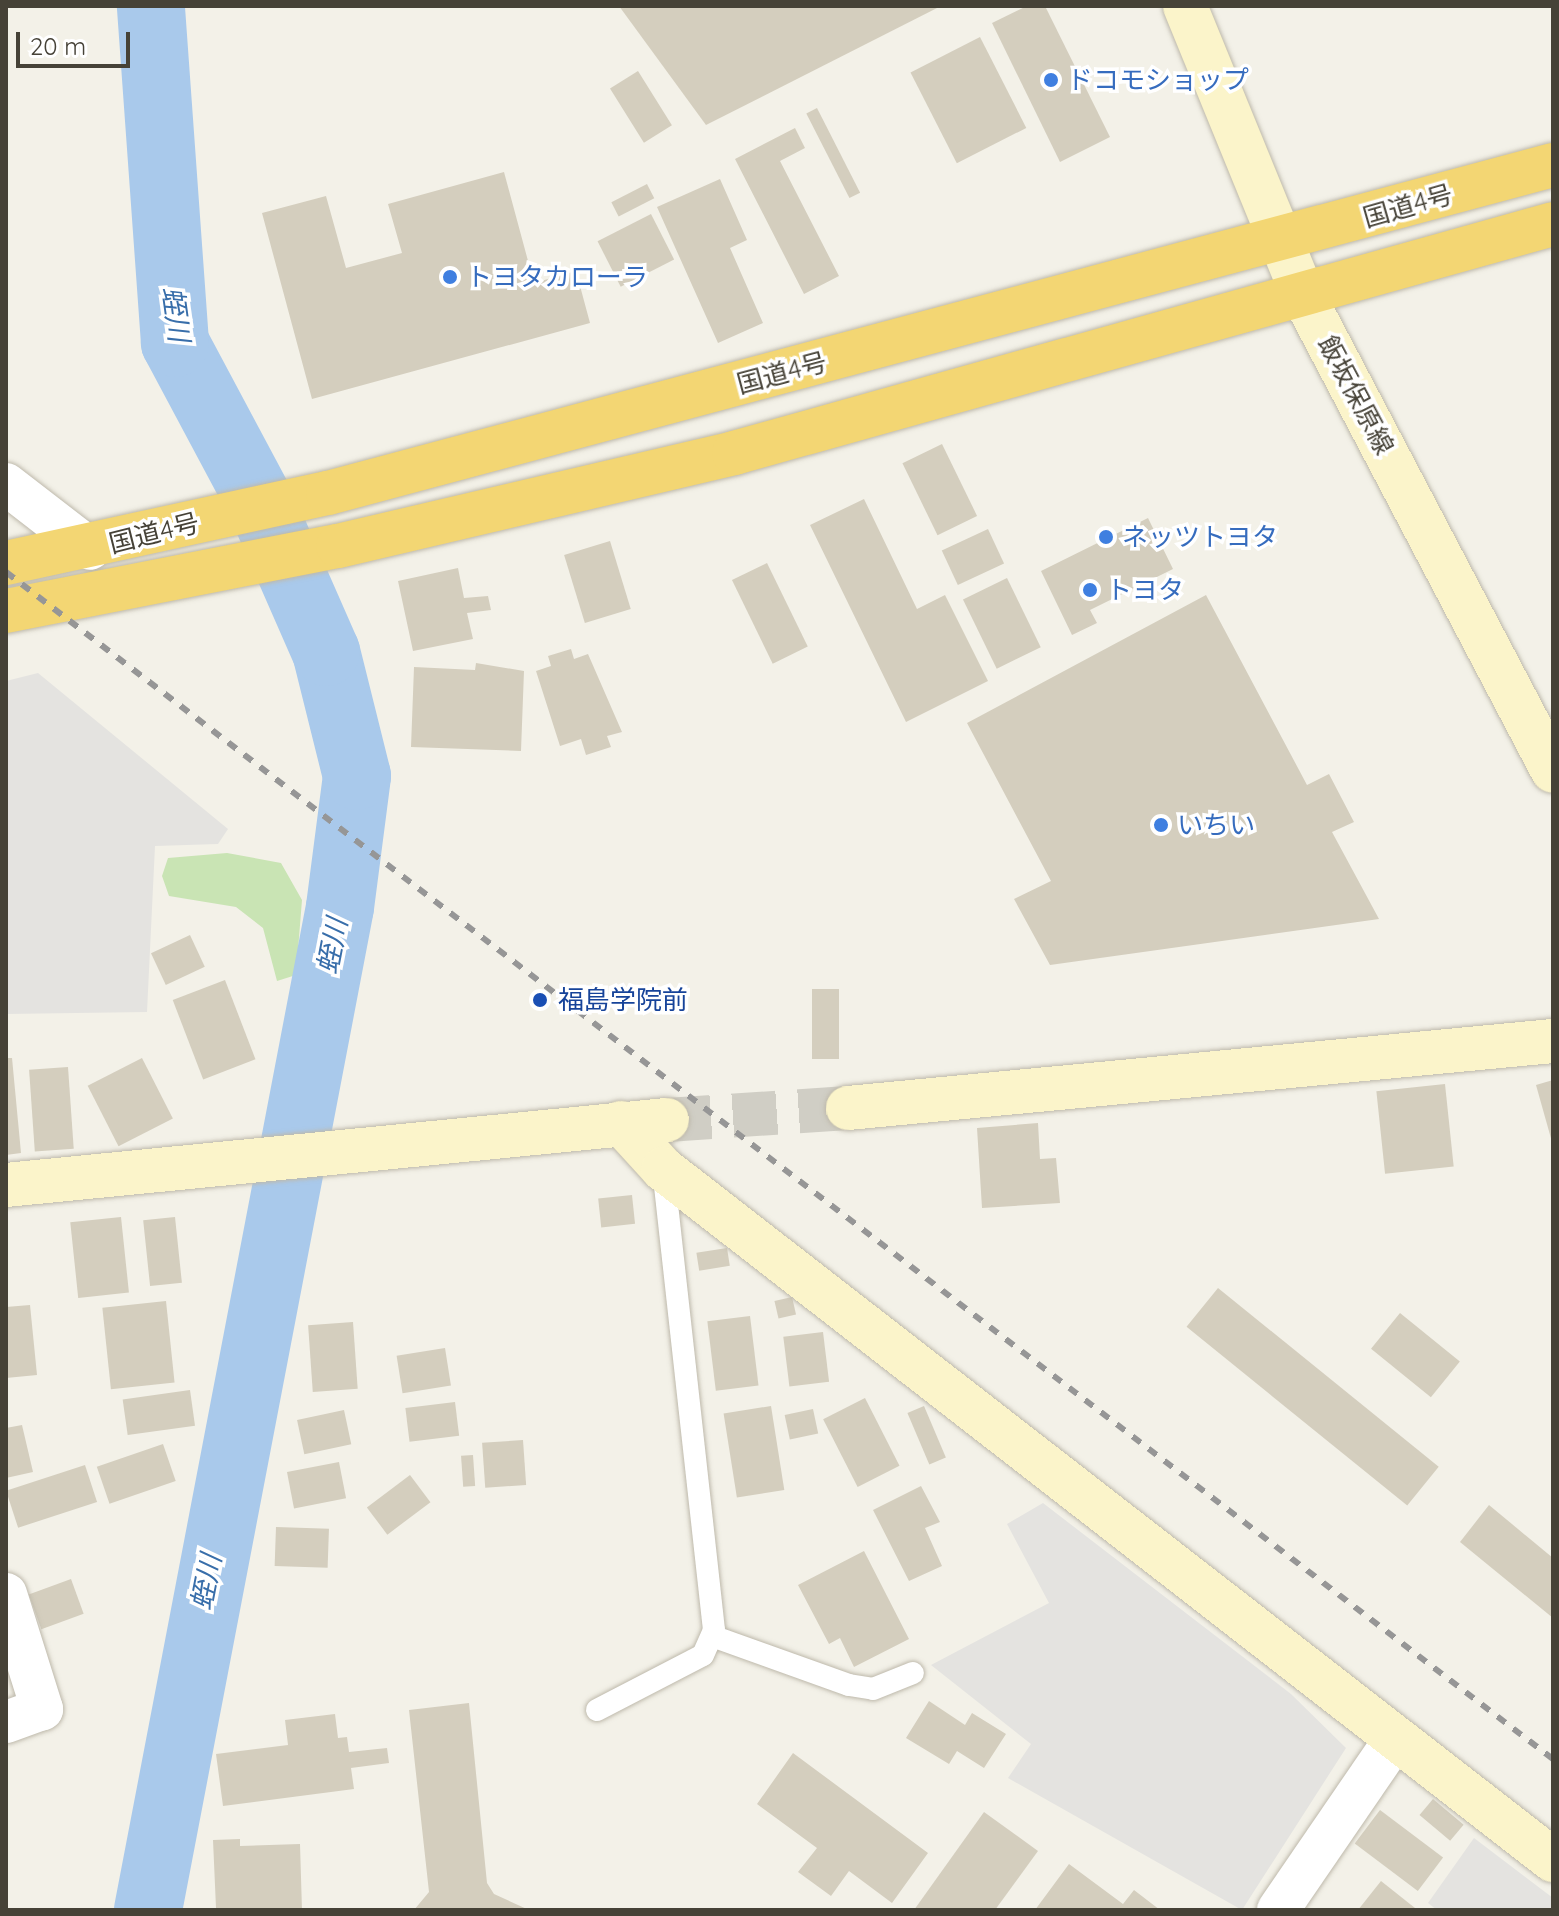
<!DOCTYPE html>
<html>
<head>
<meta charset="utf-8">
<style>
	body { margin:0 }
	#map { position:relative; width:1559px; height:1916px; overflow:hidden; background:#f3f1e8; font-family:Quicksand,"Noto Sans JP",sans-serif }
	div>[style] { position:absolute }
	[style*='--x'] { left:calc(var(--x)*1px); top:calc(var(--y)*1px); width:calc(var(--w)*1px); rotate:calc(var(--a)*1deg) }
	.green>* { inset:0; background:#c9e4b4 }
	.parking>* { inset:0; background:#e4e3e0 }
	.river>* { height:68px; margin:-34px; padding:0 34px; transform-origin:34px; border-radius:34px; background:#a9c9eb }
	.building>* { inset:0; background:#d4cebe; transform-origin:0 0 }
	.secondary-tunnel>* { height:44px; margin-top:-22px; transform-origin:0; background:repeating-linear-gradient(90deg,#d0cec5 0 44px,transparent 0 66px) }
	.roads { filter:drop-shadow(0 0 2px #beb9ab) drop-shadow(0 0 2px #beb9ab) }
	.lane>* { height:22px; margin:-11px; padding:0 11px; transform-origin:11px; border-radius:11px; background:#fff }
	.street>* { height:42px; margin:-21px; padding:0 21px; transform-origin:21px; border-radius:21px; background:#fff }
	.secondary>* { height:44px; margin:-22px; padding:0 22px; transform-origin:22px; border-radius:22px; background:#fbf4ca }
	.highway>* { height:44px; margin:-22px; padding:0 22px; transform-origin:22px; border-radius:22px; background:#f3d673 }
	.rail>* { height:6px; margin-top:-3px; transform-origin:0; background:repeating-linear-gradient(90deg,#969696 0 10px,transparent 0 20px) }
	.dots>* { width:22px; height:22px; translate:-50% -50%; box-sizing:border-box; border:4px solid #fff; border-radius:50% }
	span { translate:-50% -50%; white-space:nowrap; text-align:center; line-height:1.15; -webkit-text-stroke:7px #fff; paint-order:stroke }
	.shop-label { font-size:26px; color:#366cbe }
	.left { translate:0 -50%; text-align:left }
	.street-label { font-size:26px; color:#464237 }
	.transit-label { font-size:26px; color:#164399 }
	.water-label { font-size:28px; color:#386eaa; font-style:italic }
	.frame { position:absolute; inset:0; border:8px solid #464237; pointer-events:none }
	.scale { position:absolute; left:16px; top:32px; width:114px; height:36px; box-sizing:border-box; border:4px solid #464237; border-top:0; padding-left:10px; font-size:24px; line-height:28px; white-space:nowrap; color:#464237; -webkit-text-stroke:6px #fff; paint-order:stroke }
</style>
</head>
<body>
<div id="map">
	<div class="green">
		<div style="clip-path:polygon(227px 853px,281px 863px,302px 900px,296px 975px,277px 981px,263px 928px,236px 907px,169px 896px,162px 876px,168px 858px)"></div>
	</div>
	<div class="parking">
		<div style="clip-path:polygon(38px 673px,228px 829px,218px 844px,155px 846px,147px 1012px,6px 1014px,6px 681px)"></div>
		<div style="clip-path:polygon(1043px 1503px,1291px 1694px,1346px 1748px,1242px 1910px,1008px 1778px,1031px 1744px,931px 1665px,1049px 1603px,1007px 1524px)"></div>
		<div style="clip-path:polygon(1474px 1838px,1553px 1898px,1553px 1910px,1437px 1910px,1428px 1903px)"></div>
	</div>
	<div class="river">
		<div style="--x:148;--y:1910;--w:1021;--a:-79.16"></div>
		<div style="--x:340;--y:907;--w:132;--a:-82.6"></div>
		<div style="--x:357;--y:776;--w:128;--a:-104"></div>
		<div style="--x:326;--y:652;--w:162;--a:-113.7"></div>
		<div style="--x:261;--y:504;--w:183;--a:-118.1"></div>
		<div style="--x:175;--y:343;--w:338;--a:-94.1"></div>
	</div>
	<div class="building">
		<div style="clip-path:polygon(619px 6px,941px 6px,706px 125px)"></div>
		<div style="clip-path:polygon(1027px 6px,1045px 6px,1110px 137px,1060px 162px,992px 23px)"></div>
		<div style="left:980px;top:37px;width:102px;height:78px;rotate:63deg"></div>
		<div style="left:638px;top:71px;width:64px;height:33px;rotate:58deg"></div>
		<div style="left:817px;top:108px;width:95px;height:12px;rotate:63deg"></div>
		<div style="clip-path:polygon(795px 128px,805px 148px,780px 161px,839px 276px,804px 294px,735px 159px)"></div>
		<div style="clip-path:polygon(504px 172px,534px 283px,576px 271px,590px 323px,312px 399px,262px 213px,326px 196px,346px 268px,402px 253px,388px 204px)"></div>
		<div style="clip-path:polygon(720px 179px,747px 240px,730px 248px,763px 323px,718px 343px,657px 207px)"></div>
		<div style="left:647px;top:184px;width:16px;height:40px;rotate:63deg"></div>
		<div style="left:651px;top:214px;width:51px;height:60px;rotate:63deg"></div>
		<div style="left:942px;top:444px;width:80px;height:44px;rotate:64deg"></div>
		<div style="clip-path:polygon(864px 499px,917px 609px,945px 595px,988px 681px,906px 722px,810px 525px)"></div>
		<div style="clip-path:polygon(1148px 518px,1173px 569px,1090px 610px,1097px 623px,1072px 635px,1041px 571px)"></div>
		<div style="left:988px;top:529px;width:38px;height:51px;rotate:65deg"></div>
		<div style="left:610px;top:541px;width:71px;height:48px;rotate:73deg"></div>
		<div style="left:767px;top:563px;width:93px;height:39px;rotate:64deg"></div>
		<div style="clip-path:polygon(458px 568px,464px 598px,488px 596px,491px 610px,467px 613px,473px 639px,413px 651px,398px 581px)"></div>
		<div style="left:1007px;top:578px;width:77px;height:49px;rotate:64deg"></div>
		<div style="clip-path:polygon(1206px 595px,1307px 785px,1329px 774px,1354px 822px,1332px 832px,1379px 919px,1050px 965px,1014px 899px,1051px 881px,967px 723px)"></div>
		<div style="clip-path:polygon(571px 649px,574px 659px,588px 654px,622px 732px,607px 736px,611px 747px,586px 755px,581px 739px,560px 746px,536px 671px,551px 666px,548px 656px)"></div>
		<div style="clip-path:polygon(476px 663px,524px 671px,521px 751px,411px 747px,414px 667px,475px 670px)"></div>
		<div style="left:190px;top:935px;width:35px;height:43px;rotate:65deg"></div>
		<div style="left:225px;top:980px;width:85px;height:56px;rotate:69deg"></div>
		<div style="left:812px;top:989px;width:27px;height:70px"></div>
		<div style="clip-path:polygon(6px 1058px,12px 1058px,21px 1153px,6px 1155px)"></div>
		<div style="left:142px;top:1058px;width:68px;height:61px;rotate:63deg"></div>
		<div style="left:68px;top:1067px;width:82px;height:39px;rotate:86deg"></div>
		<div style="clip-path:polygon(1553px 1080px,1553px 1142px,1552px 1142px,1536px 1085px)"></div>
		<div style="left:1445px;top:1084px;width:83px;height:69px;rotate:84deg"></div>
		<div style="clip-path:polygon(1038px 1123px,1040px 1159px,1056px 1158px,1060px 1203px,982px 1208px,977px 1128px)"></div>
		<div style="left:632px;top:1195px;width:29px;height:34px;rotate:84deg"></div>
		<div style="left:121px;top:1217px;width:76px;height:51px;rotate:84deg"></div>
		<div style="left:175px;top:1217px;width:66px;height:32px;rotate:84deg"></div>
		<div style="left:727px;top:1248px;width:18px;height:31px;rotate:81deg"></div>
		<div style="left:1218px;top:1288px;width:284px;height:50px;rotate:39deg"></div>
		<div style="left:792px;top:1297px;width:18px;height:18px;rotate:77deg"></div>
		<div style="left:166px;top:1301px;width:82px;height:64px;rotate:84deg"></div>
		<div style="clip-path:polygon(30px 1305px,37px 1375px,6px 1378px,6px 1307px)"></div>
		<div style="left:1400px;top:1313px;width:77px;height:46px;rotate:39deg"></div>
		<div style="left:750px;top:1316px;width:70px;height:43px;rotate:83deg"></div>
		<div style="left:353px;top:1322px;width:67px;height:45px;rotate:86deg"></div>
		<div style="left:823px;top:1332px;width:50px;height:40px;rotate:83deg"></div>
		<div style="left:445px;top:1348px;width:38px;height:49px;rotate:81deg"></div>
		<div style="left:190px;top:1390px;width:36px;height:68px;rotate:82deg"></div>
		<div style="left:865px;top:1398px;width:76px;height:47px;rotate:63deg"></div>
		<div style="left:455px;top:1402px;width:34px;height:50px;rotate:83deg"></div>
		<div style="left:771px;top:1406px;width:85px;height:48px;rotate:81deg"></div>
		<div style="left:924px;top:1406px;width:56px;height:18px;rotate:67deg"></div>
		<div style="left:813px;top:1409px;width:25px;height:29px;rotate:78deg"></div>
		<div style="left:344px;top:1410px;width:35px;height:48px;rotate:78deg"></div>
		<div style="clip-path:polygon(22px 1425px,33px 1472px,6px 1478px,6px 1428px)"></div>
		<div style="left:523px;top:1440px;width:45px;height:41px;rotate:86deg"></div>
		<div style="left:163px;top:1444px;width:39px;height:70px;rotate:71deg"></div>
		<div style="left:473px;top:1455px;width:31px;height:12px;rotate:86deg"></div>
		<div style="left:339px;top:1462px;width:37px;height:53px;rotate:79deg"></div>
		<div style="left:85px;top:1465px;width:39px;height:83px;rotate:72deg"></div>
		<div style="left:410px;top:1475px;width:34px;height:54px;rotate:53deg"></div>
		<div style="clip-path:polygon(921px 1486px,940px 1522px,925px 1528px,942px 1566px,909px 1581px,873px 1510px)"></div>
		<div style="clip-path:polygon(1489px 1505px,1553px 1558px,1553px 1618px,1460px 1542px)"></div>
		<div style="left:276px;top:1527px;width:53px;height:39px;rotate:2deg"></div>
		<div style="clip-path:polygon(864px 1551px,909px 1639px,854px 1667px,840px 1638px,829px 1644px,798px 1585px)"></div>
		<div style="left:71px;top:1579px;width:37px;height:45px;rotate:70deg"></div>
		<div style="clip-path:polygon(929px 1701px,965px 1725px,972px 1713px,1006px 1734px,984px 1768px,957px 1751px,949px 1764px,906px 1738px)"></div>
		<div style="clip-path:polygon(469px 1703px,487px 1883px,494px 1894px,529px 1910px,414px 1910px,429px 1892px,409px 1710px)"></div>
		<div style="clip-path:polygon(335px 1714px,338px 1738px,347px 1737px,349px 1752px,387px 1748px,389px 1763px,351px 1768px,354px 1789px,223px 1806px,216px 1754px,288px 1745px,285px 1720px)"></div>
		<div style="clip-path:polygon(793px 1753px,928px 1853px,892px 1903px,849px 1871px,831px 1896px,798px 1872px,817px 1848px,757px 1804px)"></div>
		<div style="left:1433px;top:1799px;width:40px;height:21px;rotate:40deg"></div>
		<div style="left:1380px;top:1810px;width:79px;height:42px;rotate:37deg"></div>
		<div style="clip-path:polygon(984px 1812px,1038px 1851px,995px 1910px,914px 1910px)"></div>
		<div style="clip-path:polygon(240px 1839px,240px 1846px,300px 1844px,302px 1910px,216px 1908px,213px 1840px)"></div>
		<div style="clip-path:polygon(1069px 1864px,1123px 1904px,1134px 1890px,1160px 1910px,1035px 1910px)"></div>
		<div style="clip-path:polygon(1381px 1881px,1415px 1908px,1414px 1910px,1358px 1910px)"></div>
	</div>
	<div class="secondary-tunnel">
		<div style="--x:667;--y:1120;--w:181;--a:-3.8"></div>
	</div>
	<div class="roads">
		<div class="lane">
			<div style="--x:712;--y:1636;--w:145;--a:19.7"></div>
			<div style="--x:849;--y:1685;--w:24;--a:9"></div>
			<div style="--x:873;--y:1689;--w:43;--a:-21.8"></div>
			<div style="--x:597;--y:1710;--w:119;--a:-27.4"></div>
			<div style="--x:703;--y:1655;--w:27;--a:-66"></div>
			<div style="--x:714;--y:1630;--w:463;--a:-96.3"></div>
		</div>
		<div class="street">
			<div style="--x:6;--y:484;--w:106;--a:37.7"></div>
			<div style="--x:6;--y:1594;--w:121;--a:72.6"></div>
			<div style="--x:42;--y:1709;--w:38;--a:160"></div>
			<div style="--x:1278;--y:1910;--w:204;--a:-55.6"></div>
		</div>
		<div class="secondary">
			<div style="--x:1185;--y:6;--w:314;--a:67.8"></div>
			<div style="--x:1304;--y:297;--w:535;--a:62.29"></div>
			<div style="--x:848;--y:1108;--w:708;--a:-5.43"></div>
			<div style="--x:621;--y:1123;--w:62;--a:47.6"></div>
			<div style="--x:663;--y:1169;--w:1127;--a:37.83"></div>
			<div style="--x:6;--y:1185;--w:664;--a:-5.62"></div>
		</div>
		<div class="highway">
			<div style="--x:6;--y:563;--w:330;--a:-12.3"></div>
			<div style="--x:328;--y:493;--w:1268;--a:-14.99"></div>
			<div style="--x:6;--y:611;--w:338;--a:-11.1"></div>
			<div style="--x:338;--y:546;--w:407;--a:-13.2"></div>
			<div style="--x:734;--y:453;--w:850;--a:-15.62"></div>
		</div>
	</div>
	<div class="rail">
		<div style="--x:6;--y:572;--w:1950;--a:37.5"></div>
	</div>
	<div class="dots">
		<div style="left:1051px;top:80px;background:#3f7fe0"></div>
		<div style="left:450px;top:277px;background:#3f7fe0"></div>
		<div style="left:1106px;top:537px;background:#3f7fe0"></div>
		<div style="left:1090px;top:590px;background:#3f7fe0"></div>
		<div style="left:1161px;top:825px;background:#3f7fe0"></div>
		<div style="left:540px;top:1000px;background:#1a4fb4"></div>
	</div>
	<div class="shop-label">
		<span class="left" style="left:1067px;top:80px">ドコモショップ</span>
		<span class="left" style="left:466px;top:277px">トヨタカローラ</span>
		<span class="left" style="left:1122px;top:537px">ネッツトヨタ</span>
		<span class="left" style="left:1106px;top:590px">トヨタ</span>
		<span class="left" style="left:1177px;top:825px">いちい</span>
	</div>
	<div class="street-label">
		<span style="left:1408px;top:206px;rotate:-16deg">国道4号</span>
		<span style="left:782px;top:373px;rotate:-15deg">国道4号</span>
		<span style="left:1356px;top:395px;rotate:62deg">飯坂保原線</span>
		<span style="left:154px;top:533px;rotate:-14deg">国道4号</span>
	</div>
	<div class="transit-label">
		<span class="left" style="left:558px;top:1000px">福島学院前</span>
	</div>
	<div class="water-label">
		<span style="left:176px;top:314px;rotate:82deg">蛭川</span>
		<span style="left:332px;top:946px;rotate:-79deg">蛭川</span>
		<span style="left:206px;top:1582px;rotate:-79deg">蛭川</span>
	</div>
	<div class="frame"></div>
	<div class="scale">20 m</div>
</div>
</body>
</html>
